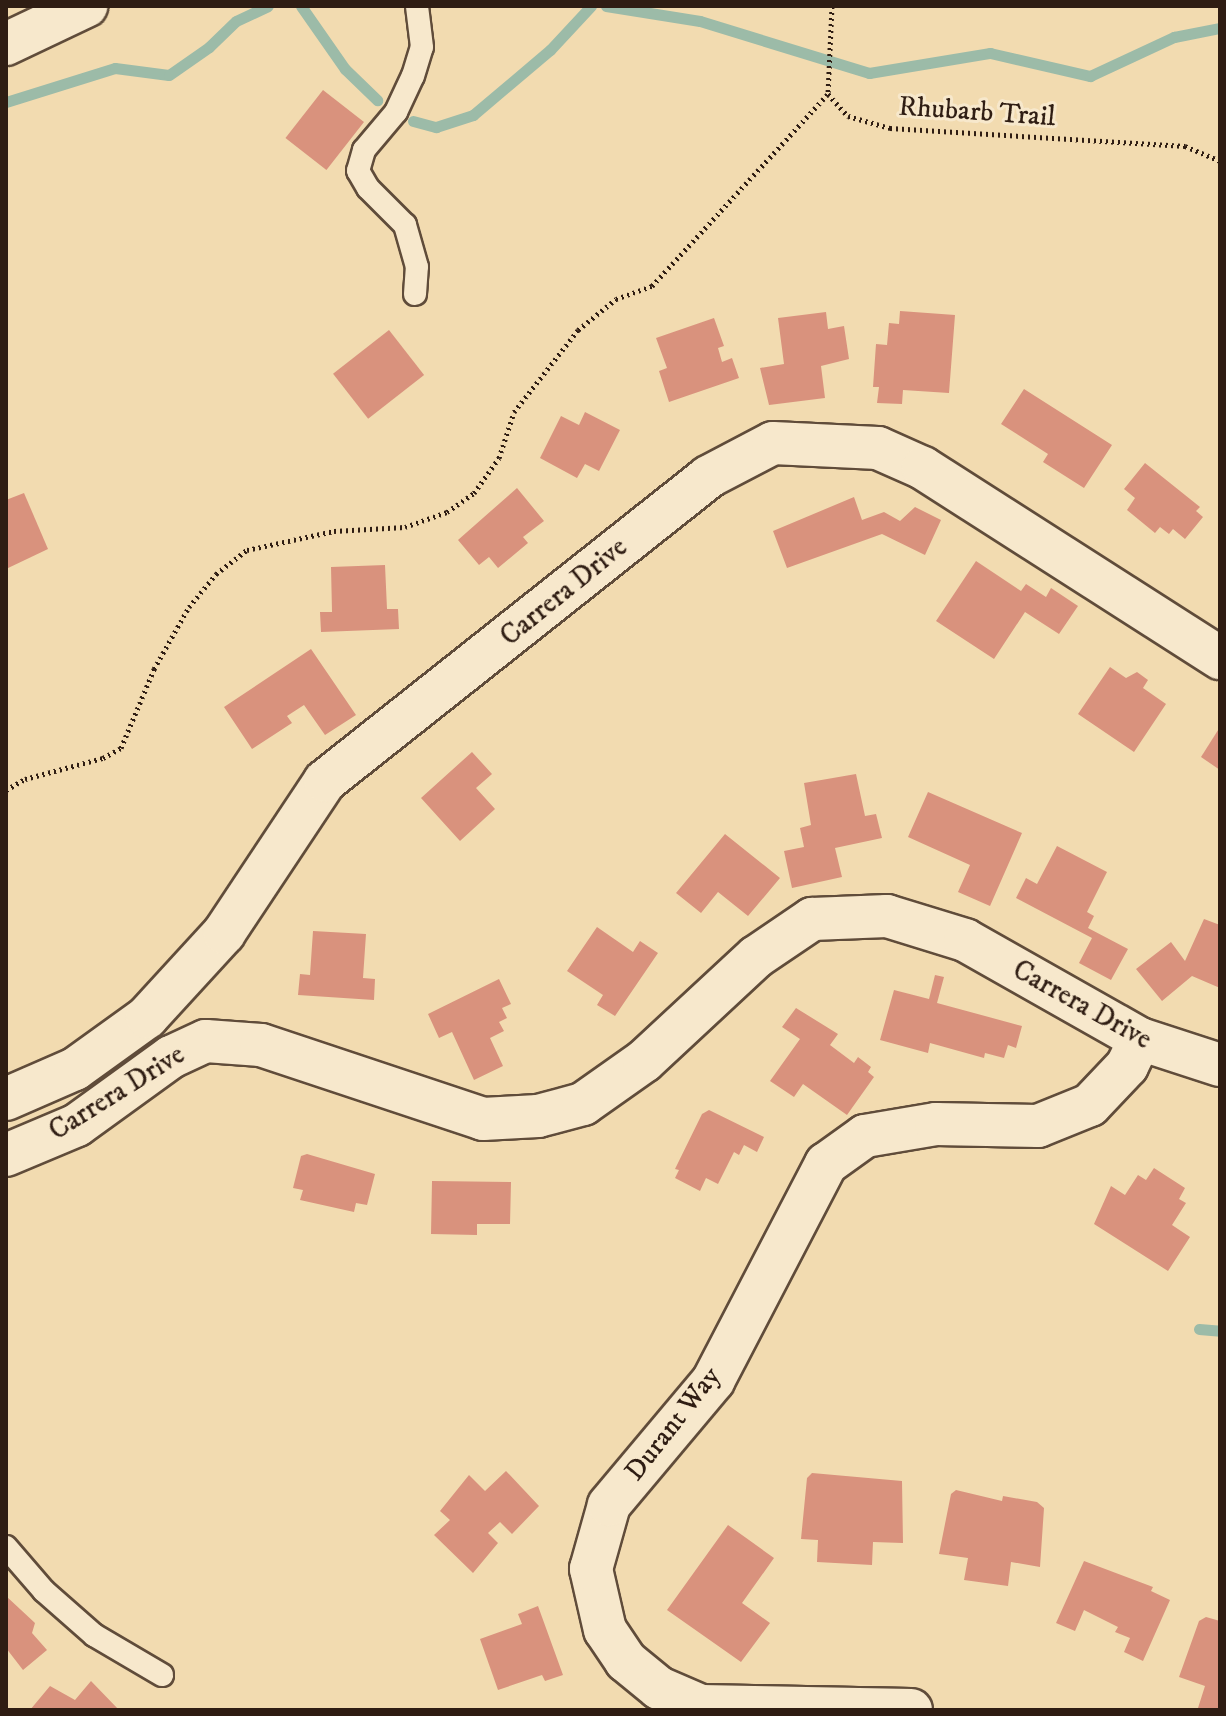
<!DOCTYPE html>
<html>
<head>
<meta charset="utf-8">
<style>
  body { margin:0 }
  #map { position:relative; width:1226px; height:1716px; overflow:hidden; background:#f2dbb0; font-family:"IM FELL DW Pica",serif }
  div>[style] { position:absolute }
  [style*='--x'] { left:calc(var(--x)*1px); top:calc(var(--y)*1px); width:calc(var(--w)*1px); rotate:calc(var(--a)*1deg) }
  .stream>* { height:11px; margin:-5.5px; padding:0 5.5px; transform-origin:5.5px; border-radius:5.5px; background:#9cbba8 }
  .building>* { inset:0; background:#d9927d; transform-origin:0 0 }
  .path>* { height:5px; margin-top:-2.5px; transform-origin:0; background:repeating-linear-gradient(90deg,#2f1d13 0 2px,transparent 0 6px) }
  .roads { filter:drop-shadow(2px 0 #604c3a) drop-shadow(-2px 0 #604c3a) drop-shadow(0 2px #604c3a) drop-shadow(0 -2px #604c3a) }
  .service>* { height:22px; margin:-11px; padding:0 11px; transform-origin:11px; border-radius:11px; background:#f7e8cc }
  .minor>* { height:42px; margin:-21px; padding:0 21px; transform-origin:21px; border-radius:21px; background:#f7e8cc }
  span { translate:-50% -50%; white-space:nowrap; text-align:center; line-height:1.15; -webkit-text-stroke:6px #f7e8cc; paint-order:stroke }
  .street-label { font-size:28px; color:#2f1d13 }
  .frame { position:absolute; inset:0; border:8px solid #2f1d13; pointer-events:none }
</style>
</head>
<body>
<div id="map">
  <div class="stream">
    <div style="--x:301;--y:6;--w:77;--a:55.1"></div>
    <div style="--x:345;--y:69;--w:45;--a:44.1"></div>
    <div style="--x:606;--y:6;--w:95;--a:9.1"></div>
    <div style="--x:700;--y:21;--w:177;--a:17.1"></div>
    <div style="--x:869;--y:73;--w:123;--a:-9.4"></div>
    <div style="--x:990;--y:53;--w:103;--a:13"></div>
    <div style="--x:1090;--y:76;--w:93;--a:-24.9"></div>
    <div style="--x:1174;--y:37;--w:47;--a:-11.1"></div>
    <div style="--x:6;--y:102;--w:114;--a:-17.3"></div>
    <div style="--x:115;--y:68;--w:54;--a:7.4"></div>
    <div style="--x:169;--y:75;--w:49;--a:-35"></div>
    <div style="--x:209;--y:47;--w:37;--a:-44"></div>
    <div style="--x:236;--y:21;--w:35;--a:-25"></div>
    <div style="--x:413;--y:121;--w:24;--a:15"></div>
    <div style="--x:436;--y:127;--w:39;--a:-18"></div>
    <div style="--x:473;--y:115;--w:101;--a:-40.2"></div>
    <div style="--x:550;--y:50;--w:60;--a:-47"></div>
    <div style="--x:1199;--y:1329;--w:21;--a:5"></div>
  </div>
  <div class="building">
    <div style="left:323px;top:90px;width:52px;height:61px;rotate:38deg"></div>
    <div style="clip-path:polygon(900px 311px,955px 315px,949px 393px,903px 390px,902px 404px,877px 403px,879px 387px,873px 387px,876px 344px,887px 345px,889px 323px,899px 324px)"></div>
    <div style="clip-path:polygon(826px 312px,828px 329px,844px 326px,849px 359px,821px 366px,825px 398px,769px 405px,760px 368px,784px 364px,778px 318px)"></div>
    <div style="clip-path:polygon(714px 318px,724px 346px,718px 348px,722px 362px,732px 358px,739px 378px,669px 402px,659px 371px,667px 368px,656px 338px)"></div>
    <div style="left:389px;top:330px;width:57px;height:71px;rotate:52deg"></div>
    <div style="clip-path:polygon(1024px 389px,1112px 445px,1084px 488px,1043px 462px,1048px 454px,1001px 424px)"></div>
    <div style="clip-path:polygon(585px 412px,620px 430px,599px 471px,585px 464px,577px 478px,540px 458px,561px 416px,579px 425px)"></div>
    <div style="clip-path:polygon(1145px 463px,1200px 507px,1196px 511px,1203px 517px,1185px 539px,1173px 529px,1169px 534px,1160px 527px,1155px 533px,1127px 510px,1135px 498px,1124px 489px)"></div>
    <div style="clip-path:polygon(517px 488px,544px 521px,523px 537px,528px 543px,498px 568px,489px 557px,479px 565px,458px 540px)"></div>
    <div style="clip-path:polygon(24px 493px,48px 549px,6px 569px,6px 500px)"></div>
    <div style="clip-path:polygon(854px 497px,862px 520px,884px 512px,900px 521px,915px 507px,941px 520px,925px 555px,882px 534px,787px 568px,773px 531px)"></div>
    <div style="clip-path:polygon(976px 561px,1021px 591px,1026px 584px,1046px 597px,1051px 588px,1078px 606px,1059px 634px,1025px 612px,994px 659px,936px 621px)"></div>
    <div style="clip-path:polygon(385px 565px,387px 609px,398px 609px,399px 629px,321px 632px,320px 612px,332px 612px,331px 567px)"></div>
    <div style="clip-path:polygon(311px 649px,356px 715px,325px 735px,304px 705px,287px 716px,292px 723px,252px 749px,224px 707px)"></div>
    <div style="clip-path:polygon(1110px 667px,1126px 678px,1137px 672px,1148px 680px,1143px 688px,1166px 704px,1134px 752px,1078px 714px)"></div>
    <div style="clip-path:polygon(1220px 727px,1220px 770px,1201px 757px)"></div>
    <div style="clip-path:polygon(472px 752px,492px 774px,476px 788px,495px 809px,460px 841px,421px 798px)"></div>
    <div style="clip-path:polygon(856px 774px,865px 816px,876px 814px,882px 838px,835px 848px,842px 877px,792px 888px,784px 851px,804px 847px,800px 828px,811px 825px,804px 783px)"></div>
    <div style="clip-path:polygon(928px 792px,1022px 833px,990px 906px,958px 892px,970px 865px,908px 837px)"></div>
    <div style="clip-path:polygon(725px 834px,780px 878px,748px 916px,718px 892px,701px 913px,676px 893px)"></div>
    <div style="clip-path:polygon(1057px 846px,1107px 872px,1087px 912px,1094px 916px,1088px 928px,1128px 949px,1111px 980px,1079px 963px,1092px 938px,1016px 898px,1026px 878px,1037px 884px)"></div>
    <div style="clip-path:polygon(1204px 919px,1220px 925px,1220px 988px,1192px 976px,1162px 1001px,1136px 969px,1171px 942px,1185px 961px)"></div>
    <div style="clip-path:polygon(597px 927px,633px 952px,640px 941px,658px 953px,615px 1016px,597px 1005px,603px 995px,567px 971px)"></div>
    <div style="clip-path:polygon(313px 931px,366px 934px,363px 978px,375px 979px,374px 1000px,298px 995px,300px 974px,310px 975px)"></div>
    <div style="clip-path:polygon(935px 975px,944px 977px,937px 1003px,1022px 1026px,1016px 1048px,1008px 1045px,1004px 1058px,985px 1053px,984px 1058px,930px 1043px,928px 1053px,880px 1040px,894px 990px,929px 999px)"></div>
    <div style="clip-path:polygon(499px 979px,511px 1004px,502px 1008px,507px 1018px,499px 1022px,504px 1031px,490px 1038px,503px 1066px,474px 1080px,452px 1032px,439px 1038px,428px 1014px)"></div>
    <div style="clip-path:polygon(796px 1008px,838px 1034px,830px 1045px,854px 1063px,858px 1057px,871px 1067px,868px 1072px,874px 1077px,847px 1115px,803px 1084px,794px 1097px,770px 1081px,800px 1039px,782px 1027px)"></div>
    <div style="clip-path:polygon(709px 1110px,764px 1137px,757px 1152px,744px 1145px,739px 1155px,734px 1152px,718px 1184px,706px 1178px,700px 1191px,675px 1178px,679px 1170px,675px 1169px,702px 1114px)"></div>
    <div style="clip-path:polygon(307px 1154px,375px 1174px,367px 1205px,356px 1203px,354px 1212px,300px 1200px,303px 1190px,293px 1188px,301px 1156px)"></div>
    <div style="clip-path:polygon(1154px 1168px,1185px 1188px,1179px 1199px,1186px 1203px,1172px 1225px,1190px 1237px,1168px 1271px,1094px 1224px,1111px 1186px,1125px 1195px,1138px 1175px,1146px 1180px)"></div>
    <div style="clip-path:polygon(432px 1181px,511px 1182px,510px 1224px,477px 1224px,477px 1235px,431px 1234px)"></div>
    <div style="clip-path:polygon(506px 1471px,539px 1506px,512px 1534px,500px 1522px,488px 1533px,498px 1543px,473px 1573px,434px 1535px,450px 1520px,440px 1511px,469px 1475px,485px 1491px)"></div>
    <div style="clip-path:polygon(812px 1473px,902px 1481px,903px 1543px,873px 1542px,872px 1565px,817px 1562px,818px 1540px,801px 1539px,807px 1478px)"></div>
    <div style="clip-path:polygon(956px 1490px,1002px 1501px,1003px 1496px,1037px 1502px,1044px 1508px,1040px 1567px,1011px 1562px,1008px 1586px,964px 1580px,968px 1558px,939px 1554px,951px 1494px)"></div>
    <div style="clip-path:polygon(728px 1525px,774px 1558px,742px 1603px,770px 1623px,741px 1662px,667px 1610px)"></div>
    <div style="clip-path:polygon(1084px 1561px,1153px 1587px,1151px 1591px,1170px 1600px,1143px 1661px,1124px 1652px,1130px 1638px,1115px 1632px,1118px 1627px,1084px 1610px,1075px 1631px,1056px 1623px)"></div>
    <div style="clip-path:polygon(6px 1596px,35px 1623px,32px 1633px,47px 1650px,23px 1670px,6px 1648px)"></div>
    <div style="clip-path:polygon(538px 1606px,563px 1675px,545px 1681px,542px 1675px,498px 1690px,480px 1639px,522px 1624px,518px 1614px)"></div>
    <div style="clip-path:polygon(1206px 1617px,1220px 1621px,1220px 1710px,1198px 1708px,1205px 1686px,1179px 1677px,1199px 1621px)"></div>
    <div style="clip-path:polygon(91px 1681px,119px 1710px,30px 1710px,50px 1686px,75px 1700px)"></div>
  </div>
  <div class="path">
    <div style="--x:832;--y:6;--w:88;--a:92.6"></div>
    <div style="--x:828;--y:94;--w:30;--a:48"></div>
    <div style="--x:848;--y:116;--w:44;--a:15.9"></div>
    <div style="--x:890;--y:128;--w:296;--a:3.5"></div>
    <div style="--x:1185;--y:146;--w:38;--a:23"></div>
    <div style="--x:6;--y:790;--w:22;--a:-30"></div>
    <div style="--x:25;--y:779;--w:81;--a:-15.1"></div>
    <div style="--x:103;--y:758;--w:21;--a:-29"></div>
    <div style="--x:121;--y:748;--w:86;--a:-67.3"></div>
    <div style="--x:154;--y:669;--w:71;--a:-60.6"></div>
    <div style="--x:189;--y:607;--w:43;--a:-50.7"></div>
    <div style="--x:216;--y:574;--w:39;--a:-38"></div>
    <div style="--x:247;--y:550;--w:89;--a:-12.3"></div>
    <div style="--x:334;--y:531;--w:71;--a:-3.2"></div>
    <div style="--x:405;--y:527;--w:45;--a:-19.7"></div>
    <div style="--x:447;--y:512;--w:33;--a:-35"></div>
    <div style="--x:474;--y:493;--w:43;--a:-54.5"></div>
    <div style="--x:499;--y:458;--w:48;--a:-71.9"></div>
    <div style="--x:514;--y:412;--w:104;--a:-52"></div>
    <div style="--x:578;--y:330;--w:49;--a:-39.2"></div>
    <div style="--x:616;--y:299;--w:38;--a:-20"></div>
    <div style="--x:652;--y:286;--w:260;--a:-47.5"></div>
  </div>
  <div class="roads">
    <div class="service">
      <div style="--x:415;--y:294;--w:27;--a:-86"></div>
      <div style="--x:417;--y:267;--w:44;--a:-105.9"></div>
      <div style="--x:405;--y:225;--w:52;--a:-135"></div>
      <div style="--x:368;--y:188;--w:20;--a:-120"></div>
      <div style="--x:358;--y:171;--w:22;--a:-74"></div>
      <div style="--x:364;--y:150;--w:50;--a:-49.9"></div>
      <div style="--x:396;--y:112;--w:40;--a:-65"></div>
      <div style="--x:413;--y:76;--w:30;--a:-73"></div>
      <div style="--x:422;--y:47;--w:41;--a:-97"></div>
      <div style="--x:6;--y:1547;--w:58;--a:49.2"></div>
      <div style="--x:44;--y:1591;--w:67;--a:41.3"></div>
      <div style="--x:94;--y:1635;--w:79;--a:30.5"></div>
    </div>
    <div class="minor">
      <div style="--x:6;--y:44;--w:89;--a:-25.4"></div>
      <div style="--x:6;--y:1099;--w:75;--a:-23.5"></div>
      <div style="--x:75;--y:1069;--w:89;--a:-35.8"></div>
      <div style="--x:147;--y:1017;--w:114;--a:-47.5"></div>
      <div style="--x:224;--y:933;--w:182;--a:-56.4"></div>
      <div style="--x:325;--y:781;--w:489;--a:-38.4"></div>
      <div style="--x:708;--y:477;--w:73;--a:-27.6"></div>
      <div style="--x:773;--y:443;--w:105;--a:2.7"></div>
      <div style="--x:878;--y:448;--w:49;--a:24"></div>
      <div style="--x:923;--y:468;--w:353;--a:32.6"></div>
      <div style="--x:6;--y:1155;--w:77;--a:-22.9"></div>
      <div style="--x:77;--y:1125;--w:116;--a:-35.9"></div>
      <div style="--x:171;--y:1057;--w:38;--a:-25"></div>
      <div style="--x:206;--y:1041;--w:55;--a:4.2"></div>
      <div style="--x:261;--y:1045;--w:234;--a:18.4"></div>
      <div style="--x:483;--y:1119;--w:55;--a:-3.1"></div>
      <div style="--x:538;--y:1116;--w:47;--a:-14.9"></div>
      <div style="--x:583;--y:1104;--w:75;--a:-35.2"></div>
      <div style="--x:644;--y:1061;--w:153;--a:-42.9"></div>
      <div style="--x:756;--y:957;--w:68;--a:-34.2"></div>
      <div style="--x:812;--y:919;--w:75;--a:-2.3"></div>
      <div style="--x:887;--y:916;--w:82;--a:17.1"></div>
      <div style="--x:965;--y:940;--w:201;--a:29.5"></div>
      <div style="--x:1140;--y:1039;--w:84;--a:18"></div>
      <div style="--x:911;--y:1710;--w:210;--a:-178.9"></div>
      <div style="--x:701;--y:1706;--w:46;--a:-156.8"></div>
      <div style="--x:659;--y:1688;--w:43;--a:-140.7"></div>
      <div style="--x:626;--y:1661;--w:37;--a:-124"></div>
      <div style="--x:605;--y:1630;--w:63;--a:-102.9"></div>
      <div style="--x:591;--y:1569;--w:66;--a:-74.3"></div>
      <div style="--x:609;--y:1505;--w:162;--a:-50"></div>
      <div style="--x:713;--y:1381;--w:245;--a:-62.5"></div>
      <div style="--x:826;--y:1164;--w:48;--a:-35.7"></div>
      <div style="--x:865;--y:1136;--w:72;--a:-9.6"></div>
      <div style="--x:936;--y:1124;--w:102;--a:1.1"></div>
      <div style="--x:1038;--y:1126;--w:56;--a:-22"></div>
      <div style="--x:1090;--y:1105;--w:54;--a:-46.5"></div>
      <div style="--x:1127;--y:1066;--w:30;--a:-64"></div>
    </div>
  </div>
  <div class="street-label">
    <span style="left:977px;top:112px;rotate:4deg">Rhubarb Trail</span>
    <span style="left:564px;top:592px;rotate:-39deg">Carrera Drive</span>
    <span style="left:1082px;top:1005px;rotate:29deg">Carrera Drive</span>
    <span style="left:117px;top:1093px;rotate:-32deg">Carrera Drive</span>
    <span style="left:673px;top:1424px;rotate:-52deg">Durant Way</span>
  </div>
  <div class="frame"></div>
</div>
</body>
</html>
